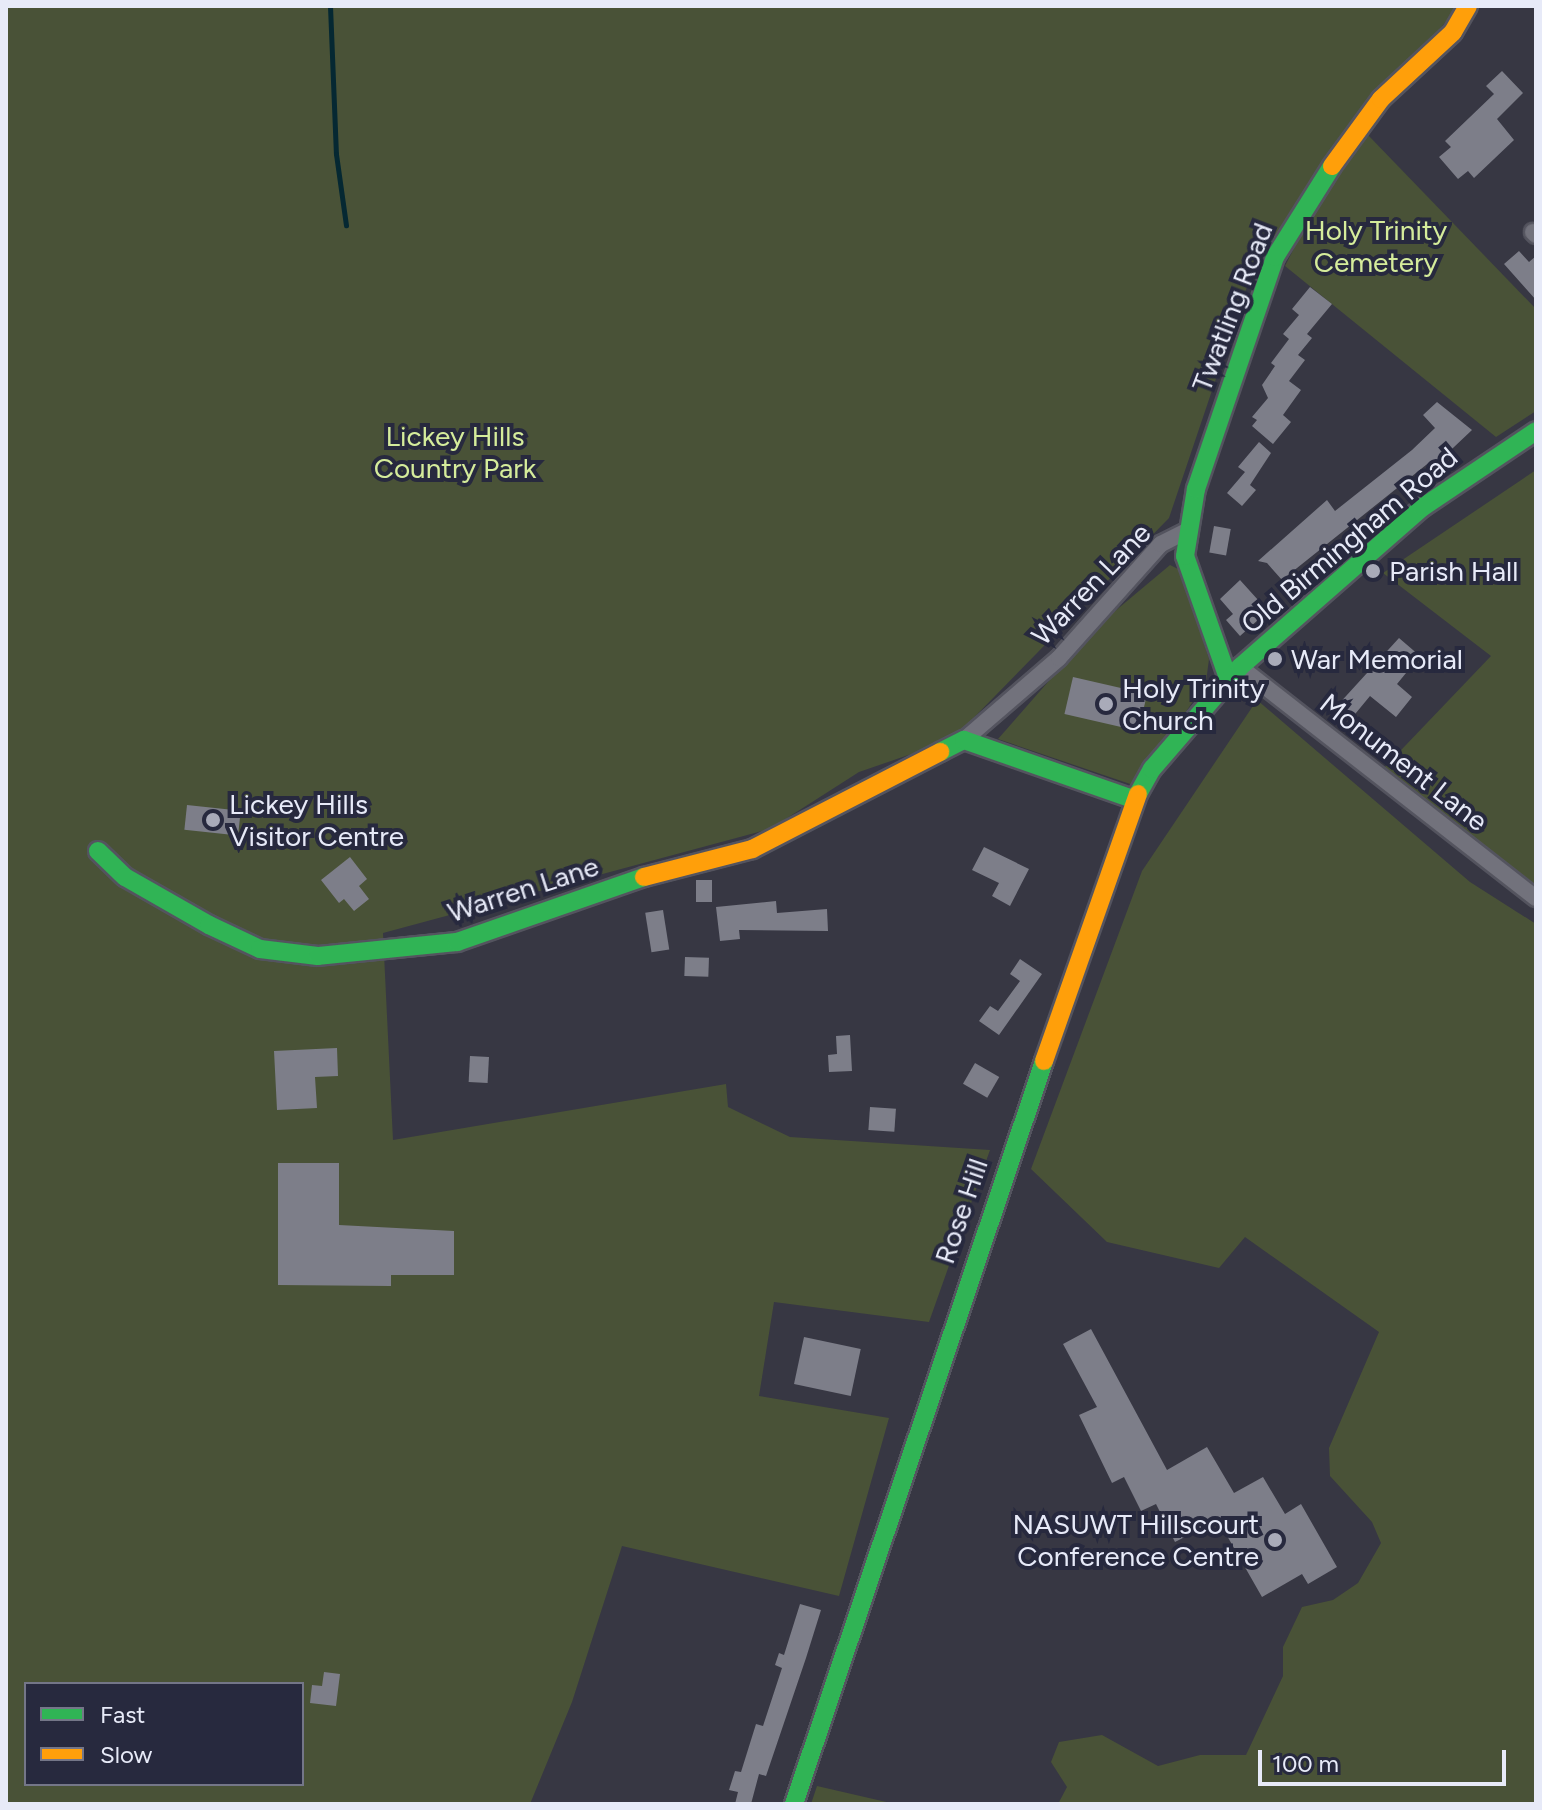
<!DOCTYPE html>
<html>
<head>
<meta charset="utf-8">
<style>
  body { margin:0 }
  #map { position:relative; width:1542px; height:1810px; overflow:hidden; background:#373743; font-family:Figtree,sans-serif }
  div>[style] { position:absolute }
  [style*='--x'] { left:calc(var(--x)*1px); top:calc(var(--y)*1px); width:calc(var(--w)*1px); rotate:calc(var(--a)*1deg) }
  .green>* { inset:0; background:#495237 }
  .stream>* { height:5px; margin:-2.5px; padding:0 2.5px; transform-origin:2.5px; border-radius:2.5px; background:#052832 }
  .building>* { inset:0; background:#7d7e89; transform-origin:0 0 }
  .roads { filter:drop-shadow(2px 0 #54545f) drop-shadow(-2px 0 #54545f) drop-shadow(0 2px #54545f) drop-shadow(0 -2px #54545f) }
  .street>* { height:16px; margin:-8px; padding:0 8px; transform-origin:8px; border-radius:8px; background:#72727c }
  .fast>* { height:18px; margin:-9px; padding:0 9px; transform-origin:9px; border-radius:9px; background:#30b455 }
  .slow>* { height:18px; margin:-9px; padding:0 9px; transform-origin:9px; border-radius:9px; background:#ff9f0a }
  .dots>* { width:22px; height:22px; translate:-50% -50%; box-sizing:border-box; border:4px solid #27293e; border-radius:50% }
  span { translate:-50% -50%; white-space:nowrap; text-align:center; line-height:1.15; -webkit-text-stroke:8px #27293e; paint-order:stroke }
  .park-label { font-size:28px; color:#d5ec9b }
  .street-label { font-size:28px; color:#e7eaf8 }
  .poi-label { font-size:28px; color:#e7eaf8 }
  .left { translate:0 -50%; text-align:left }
  .right { translate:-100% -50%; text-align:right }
  .frame { position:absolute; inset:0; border:8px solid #e7eaf8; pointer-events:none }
  .legend { position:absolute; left:24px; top:1682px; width:280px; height:104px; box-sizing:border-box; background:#27293e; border:2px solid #747688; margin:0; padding:10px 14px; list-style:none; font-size:24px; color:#e7eaf8 }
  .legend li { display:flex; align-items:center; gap:16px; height:40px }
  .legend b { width:40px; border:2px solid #747688 }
  .scale { position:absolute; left:1258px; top:1750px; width:248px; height:36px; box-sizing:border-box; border:4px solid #e7eaf8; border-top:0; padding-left:10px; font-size:24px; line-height:28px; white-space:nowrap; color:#e7eaf8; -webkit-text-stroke:6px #27293e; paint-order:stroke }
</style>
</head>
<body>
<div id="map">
  <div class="green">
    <div style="clip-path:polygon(evenodd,6px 6px,1459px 6px,1305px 189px,1251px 275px,1169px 518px,952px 740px,859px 772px,770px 829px,383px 933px,393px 1140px,726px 1084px,728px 1107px,790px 1137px,990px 1150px,929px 1322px,774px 1302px,759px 1396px,889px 1418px,839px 1596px,622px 1546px,572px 1702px,530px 1804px,6px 1804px,6px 6px,26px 1684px,302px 1684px,302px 1784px,26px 1784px,26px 1684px)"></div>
    <div style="clip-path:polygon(1367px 134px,1536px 309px,1536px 411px,1496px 437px,1285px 266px,1316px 205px)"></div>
    <div style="clip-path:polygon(1536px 470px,1536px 885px,1383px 769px,1491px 656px,1383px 573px)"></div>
    <div style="clip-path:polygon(1170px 565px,1180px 570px,1209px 659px,1206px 682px,1136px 786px,998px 739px,1096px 627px)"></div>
    <div style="clip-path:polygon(1257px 700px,1470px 882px,1536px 924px,1536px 1804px,1058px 1804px,1067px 1787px,1051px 1762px,1059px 1742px,1102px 1735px,1158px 1766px,1200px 1755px,1246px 1755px,1283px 1676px,1283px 1647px,1302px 1607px,1333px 1600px,1358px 1583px,1381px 1543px,1372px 1522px,1330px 1476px,1329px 1448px,1379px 1332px,1245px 1237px,1219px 1268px,1107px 1242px,1031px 1169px,1142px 871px)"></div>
    <div style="clip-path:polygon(817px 1786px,895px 1804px,811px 1804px)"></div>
  </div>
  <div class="stream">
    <div style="--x:330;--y:6;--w:148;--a:87.7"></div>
    <div style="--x:336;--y:154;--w:72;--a:82"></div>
  </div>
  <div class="building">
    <div style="clip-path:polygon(1502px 71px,1523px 93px,1497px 119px,1514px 140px,1474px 178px,1468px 171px,1458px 179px,1439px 157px,1451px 147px,1445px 141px,1494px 94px,1486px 86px)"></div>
    <div style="clip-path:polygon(1519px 251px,1529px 262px,1536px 256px,1536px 300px,1504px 264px)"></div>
    <div style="clip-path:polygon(1310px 287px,1332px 304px,1307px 334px,1312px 338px,1298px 355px,1305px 360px,1289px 381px,1301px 390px,1283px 415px,1291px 422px,1273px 444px,1252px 426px,1257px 420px,1252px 417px,1268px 398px,1262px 385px,1275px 366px,1271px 363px,1289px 339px,1283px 334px,1299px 315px,1292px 309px)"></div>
    <div style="clip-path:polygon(1437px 402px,1472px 430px,1435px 465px,1431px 461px,1282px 580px,1267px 563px,1258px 561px,1327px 500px,1335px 511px,1412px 450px,1435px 428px,1423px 415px)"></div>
    <div style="clip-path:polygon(1259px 442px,1271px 453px,1250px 485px,1256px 490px,1242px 506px,1227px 493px,1245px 472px,1238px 467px)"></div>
    <div style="left:1214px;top:526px;width:17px;height:27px;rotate:10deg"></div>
    <div style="clip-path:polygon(1240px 580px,1268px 611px,1240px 636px,1226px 620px,1233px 614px,1220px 599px)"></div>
    <div style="clip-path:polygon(1399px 638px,1420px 656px,1397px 684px,1412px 697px,1396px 717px,1370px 696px,1351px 719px,1336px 707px)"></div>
    <div style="left:1073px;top:677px;width:76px;height:38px;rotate:13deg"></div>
    <div style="left:187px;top:805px;width:54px;height:25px;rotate:6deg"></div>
    <div style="clip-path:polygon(984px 847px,1029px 869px,1010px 906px,992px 896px,999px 883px,972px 870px)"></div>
    <div style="clip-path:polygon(350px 857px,367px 879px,359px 886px,369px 899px,354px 911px,344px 899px,339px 903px,321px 880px)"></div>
    <div style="left:696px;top:880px;width:16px;height:22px"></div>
    <div style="clip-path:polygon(776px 901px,777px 913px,827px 909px,828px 931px,739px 930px,740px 939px,720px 941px,716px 907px)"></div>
    <div style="left:663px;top:910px;width:40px;height:18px;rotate:81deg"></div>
    <div style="left:685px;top:957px;width:24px;height:19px;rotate:2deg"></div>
    <div style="clip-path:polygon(1020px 959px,1042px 974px,999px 1035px,979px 1021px,990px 1006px,998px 1011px,1020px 981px,1010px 974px)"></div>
    <div style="clip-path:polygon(850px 1035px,852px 1071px,829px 1072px,828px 1055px,837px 1054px,836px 1036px)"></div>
    <div style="clip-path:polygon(337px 1048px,338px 1076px,315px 1077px,317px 1108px,277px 1110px,274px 1051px)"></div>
    <div style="left:470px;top:1056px;width:19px;height:26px;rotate:3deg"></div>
    <div style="left:975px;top:1063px;width:28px;height:24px;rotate:30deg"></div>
    <div style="left:870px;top:1107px;width:26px;height:23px;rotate:4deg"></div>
    <div style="clip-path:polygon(278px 1163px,339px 1163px,339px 1225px,454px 1231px,454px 1275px,391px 1275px,391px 1286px,278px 1285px)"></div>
    <div style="clip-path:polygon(1091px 1329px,1167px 1470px,1207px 1447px,1234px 1493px,1263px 1477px,1285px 1514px,1301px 1504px,1337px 1567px,1308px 1584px,1302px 1574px,1262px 1597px,1218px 1520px,1175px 1542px,1156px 1504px,1141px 1511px,1124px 1477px,1112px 1483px,1079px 1415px,1097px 1407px,1063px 1344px)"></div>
    <div style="left:804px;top:1337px;width:58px;height:48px;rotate:12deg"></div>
    <div style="clip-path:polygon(800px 1604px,821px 1610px,806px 1658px,766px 1776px,759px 1774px,751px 1804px,735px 1804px,738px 1792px,729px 1790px,735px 1771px,741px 1772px,756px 1724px,763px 1726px,782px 1668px,775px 1665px,779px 1653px,784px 1655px)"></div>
    <div style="clip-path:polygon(324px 1672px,340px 1674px,336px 1706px,310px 1703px,312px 1685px,322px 1686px)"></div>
  </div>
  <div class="roads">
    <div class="street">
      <div style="--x:1533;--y:232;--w:4;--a:45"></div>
      <div style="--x:1240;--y:667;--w:375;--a:38"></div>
      <div style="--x:964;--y:740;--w:125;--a:-40.8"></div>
      <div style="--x:1059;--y:658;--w:153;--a:-48.2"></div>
      <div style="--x:1161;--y:544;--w:28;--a:-27"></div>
    </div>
    <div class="fast">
      <div style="--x:1228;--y:678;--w:129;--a:-109.4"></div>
      <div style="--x:1185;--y:556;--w:68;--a:-80.7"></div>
      <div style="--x:1196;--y:489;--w:245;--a:-71.2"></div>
      <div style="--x:1275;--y:257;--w:107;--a:-57.9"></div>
      <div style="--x:940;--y:752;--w:27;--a:-27"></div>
      <div style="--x:964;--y:740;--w:181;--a:19.3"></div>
      <div style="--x:1138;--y:794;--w:29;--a:-61"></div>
      <div style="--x:1152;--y:769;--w:135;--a:-49.2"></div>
      <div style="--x:1240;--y:667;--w:243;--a:-41.2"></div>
      <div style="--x:1423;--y:507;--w:136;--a:-33.9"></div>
      <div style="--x:98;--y:851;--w:37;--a:44"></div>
      <div style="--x:125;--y:877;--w:97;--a:29.7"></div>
      <div style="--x:209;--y:925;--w:56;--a:25.2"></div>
      <div style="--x:260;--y:949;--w:58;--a:6.9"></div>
      <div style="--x:318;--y:956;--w:140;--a:-5.8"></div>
      <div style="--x:457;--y:942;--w:198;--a:-19.2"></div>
      <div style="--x:794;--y:1804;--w:784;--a:-71.4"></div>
    </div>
    <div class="slow">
      <div style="--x:1332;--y:166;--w:83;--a:-53.8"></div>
      <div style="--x:1381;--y:99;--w:98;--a:-42.9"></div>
      <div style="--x:1453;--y:32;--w:30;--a:-60"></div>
      <div style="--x:644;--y:877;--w:112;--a:-14.5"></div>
      <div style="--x:752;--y:849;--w:212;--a:-27.3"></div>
      <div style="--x:1044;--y:1061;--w:283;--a:-70.6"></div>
    </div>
  </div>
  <div class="dots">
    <div style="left:1373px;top:571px;background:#a9abb9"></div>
    <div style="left:1275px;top:659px;background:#a9abb9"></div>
    <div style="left:1106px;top:704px;background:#a9abb9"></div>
    <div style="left:213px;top:820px;background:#a9abb9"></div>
    <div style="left:1275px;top:1540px;background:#a9abb9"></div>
  </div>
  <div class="park-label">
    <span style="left:1376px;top:246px">Holy Trinity<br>Cemetery</span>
    <span style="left:455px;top:452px">Lickey Hills<br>Country Park</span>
  </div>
  <div class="street-label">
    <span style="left:1232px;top:307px;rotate:-69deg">Twatling Road</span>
    <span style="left:1349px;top:540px;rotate:-40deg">Old Birmingham Road</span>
    <span style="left:1091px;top:584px;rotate:-46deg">Warren Lane</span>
    <span style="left:1404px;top:762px;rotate:38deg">Monument Lane</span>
    <span style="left:523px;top:889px;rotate:-18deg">Warren Lane</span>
    <span style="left:961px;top:1211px;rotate:-71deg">Rose Hill</span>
  </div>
  <div class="poi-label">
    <span class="left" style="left:1389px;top:571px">Parish Hall</span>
    <span class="left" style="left:1291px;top:659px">War Memorial</span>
    <span class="left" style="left:1122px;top:704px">Holy Trinity<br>Church</span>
    <span class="left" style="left:229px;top:820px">Lickey Hills<br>Visitor Centre</span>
    <span class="right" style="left:1259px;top:1540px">NASUWT Hillscourt<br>Conference Centre</span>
  </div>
  <div class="frame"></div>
  <ul class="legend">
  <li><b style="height:10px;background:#30b455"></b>Fast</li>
  <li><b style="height:10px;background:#ff9f0a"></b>Slow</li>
  </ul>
  <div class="scale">100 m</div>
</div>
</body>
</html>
